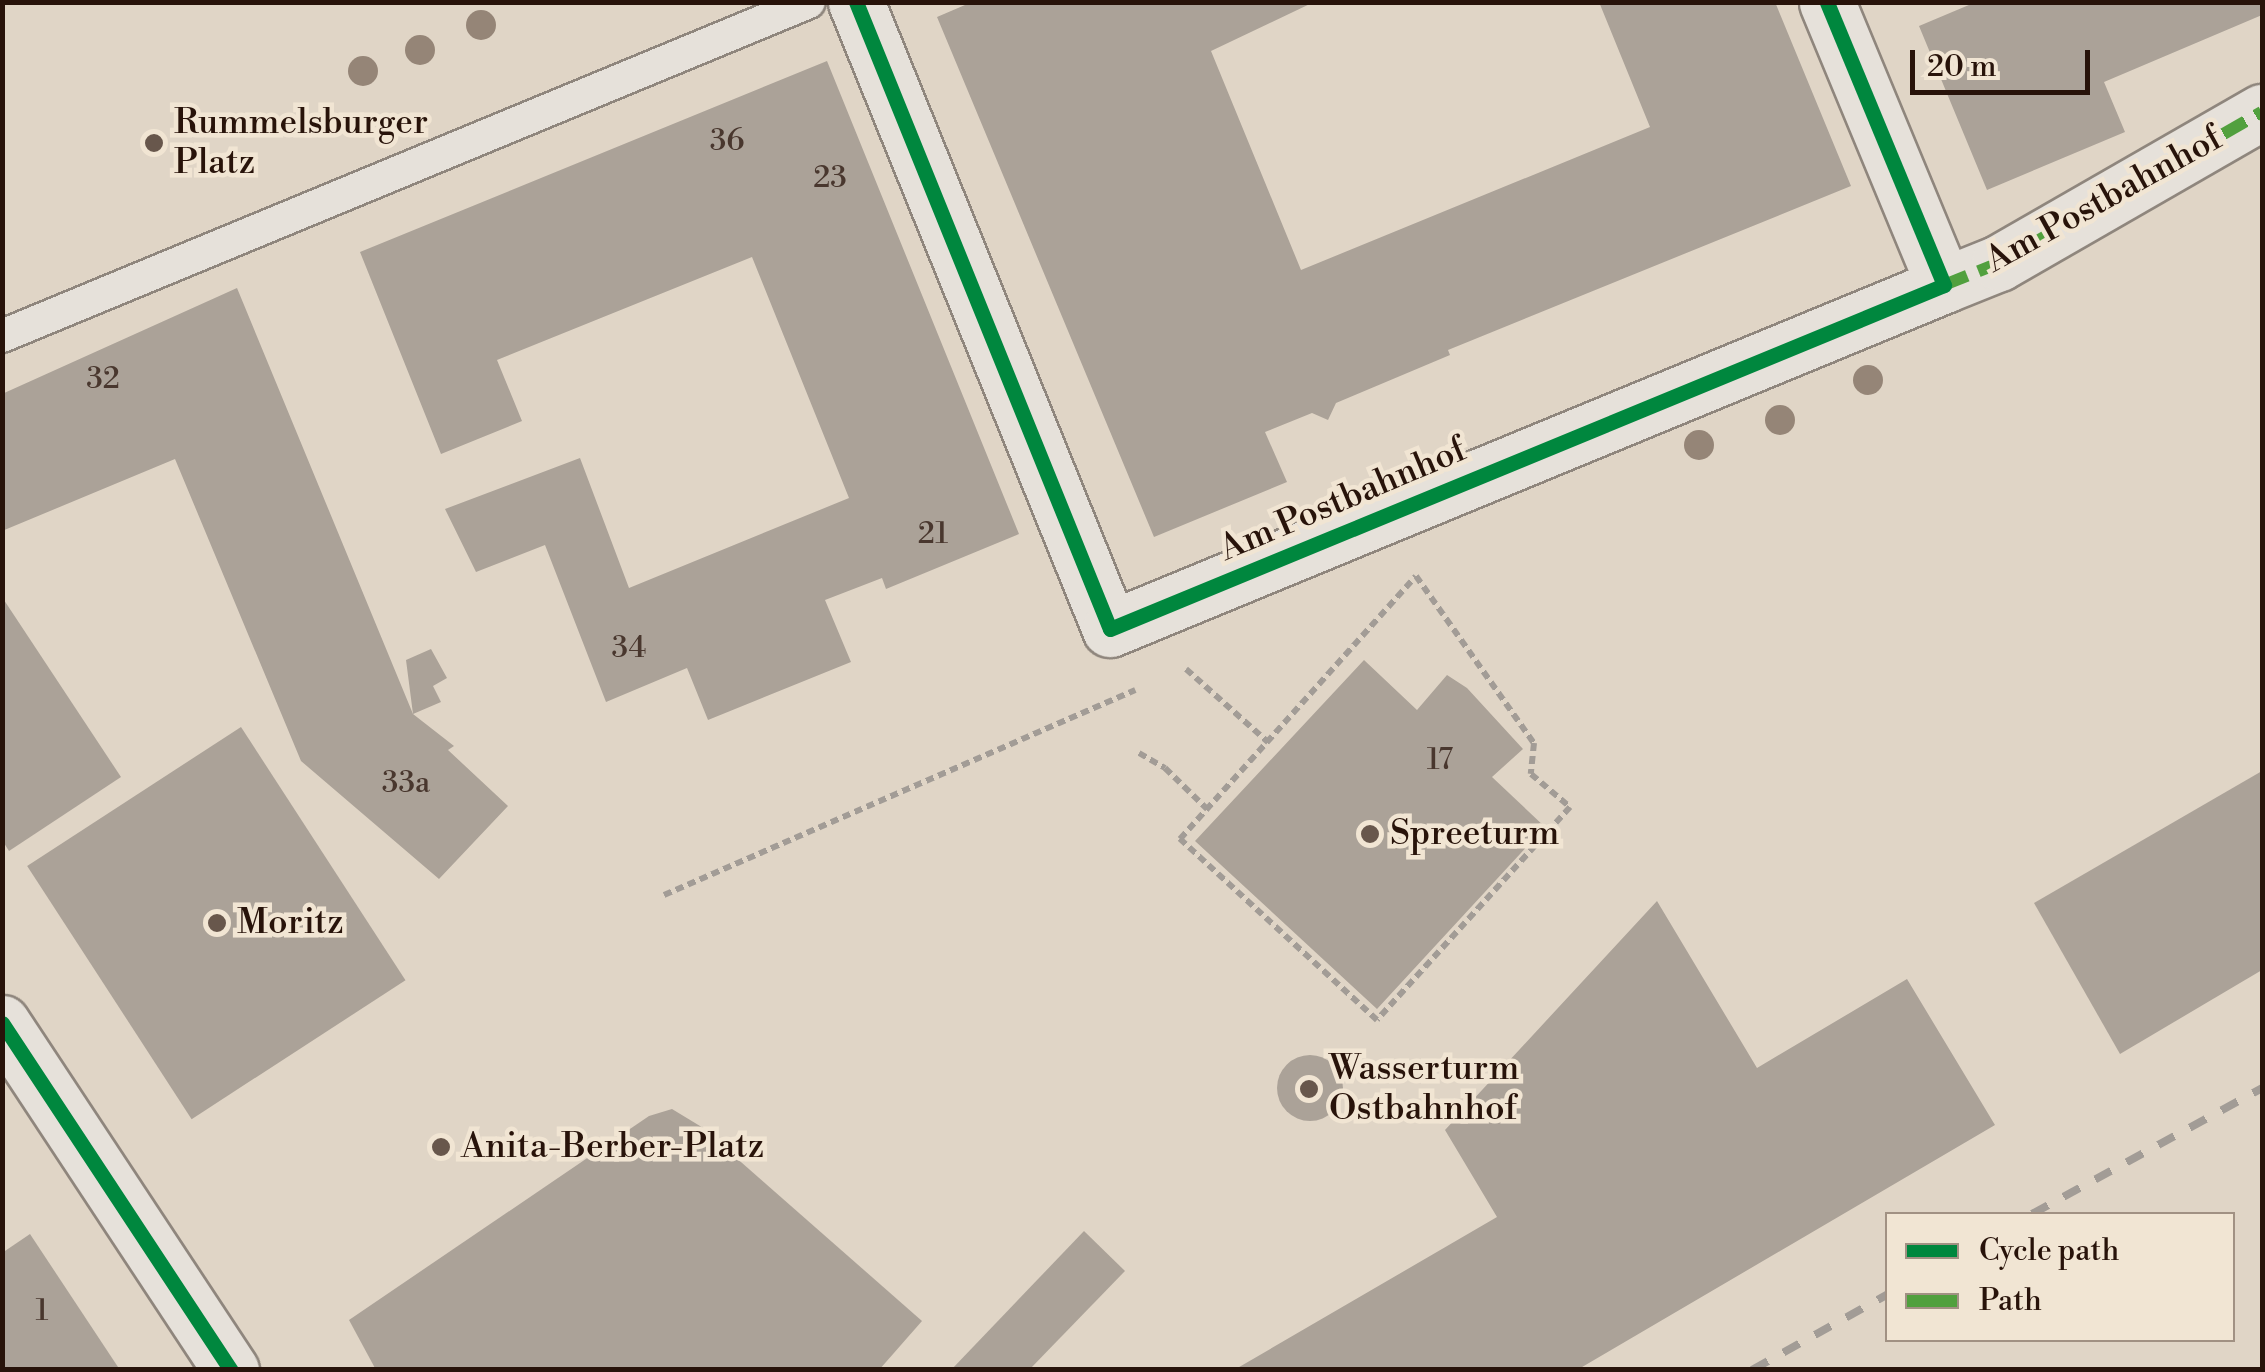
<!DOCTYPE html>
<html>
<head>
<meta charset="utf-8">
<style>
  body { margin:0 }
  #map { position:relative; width:2265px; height:1372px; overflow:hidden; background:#e0d5c6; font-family:"Libre Bodoni",serif }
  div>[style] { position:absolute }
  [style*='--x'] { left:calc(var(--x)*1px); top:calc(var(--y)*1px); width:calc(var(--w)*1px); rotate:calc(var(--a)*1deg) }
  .building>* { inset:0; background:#aba298; transform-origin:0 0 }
  .round { border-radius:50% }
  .path>* { height:6px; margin-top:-3px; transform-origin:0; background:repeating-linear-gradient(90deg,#a29c96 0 8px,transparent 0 13px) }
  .roads { filter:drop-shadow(2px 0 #8f867d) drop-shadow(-2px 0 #8f867d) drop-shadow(0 2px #8f867d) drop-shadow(0 -2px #8f867d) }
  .lane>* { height:32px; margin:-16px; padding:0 16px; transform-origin:16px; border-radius:16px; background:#e6e1da }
  .street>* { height:55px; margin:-27.5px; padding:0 27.5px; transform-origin:27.5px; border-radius:27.5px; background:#e6e1da }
  .rail>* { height:8px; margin-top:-4px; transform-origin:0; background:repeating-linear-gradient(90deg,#a29c96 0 18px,transparent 0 36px) }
  .quiet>* { height:12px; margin-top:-6px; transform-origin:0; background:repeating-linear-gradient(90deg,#51a03e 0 25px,transparent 0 37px) }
  .cycleway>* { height:15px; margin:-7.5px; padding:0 7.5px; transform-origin:7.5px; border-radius:7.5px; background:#00873e }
  .trees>* { width:30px; height:30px; margin:-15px; border-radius:50%; background:#958577 }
  .dots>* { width:28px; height:28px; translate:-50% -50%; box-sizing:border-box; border:5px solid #f1e5d3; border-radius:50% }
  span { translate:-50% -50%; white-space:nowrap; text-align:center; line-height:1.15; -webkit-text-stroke:9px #f1e5d3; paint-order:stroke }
  .number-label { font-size:30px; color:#49372e }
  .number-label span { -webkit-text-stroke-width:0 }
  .poi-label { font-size:35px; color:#28130a }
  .left { translate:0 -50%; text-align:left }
  .street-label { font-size:35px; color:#28130a }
  .frame { position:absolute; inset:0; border:5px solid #28130a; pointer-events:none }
  .legend { position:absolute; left:1885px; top:1212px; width:350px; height:130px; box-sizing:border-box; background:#f1e5d3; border:2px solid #a19183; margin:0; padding:12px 18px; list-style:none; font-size:30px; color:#28130a }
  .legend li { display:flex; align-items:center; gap:20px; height:50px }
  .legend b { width:50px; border:2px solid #a19183 }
  .scale { position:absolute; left:1910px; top:50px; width:180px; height:45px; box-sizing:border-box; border:5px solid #28130a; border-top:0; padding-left:12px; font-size:30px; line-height:35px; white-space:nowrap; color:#28130a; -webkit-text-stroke:8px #f1e5d3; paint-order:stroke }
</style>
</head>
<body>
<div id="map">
  <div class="building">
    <div style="clip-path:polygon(972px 2px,1314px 2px,1211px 51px,1301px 270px,1650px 127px,1599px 2px,1775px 2px,1851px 186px,1448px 350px,1450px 355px,1336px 403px,1328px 420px,1312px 413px,1265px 432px,1287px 482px,1154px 537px,937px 17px)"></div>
    <div style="clip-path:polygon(1976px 2px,2262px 2px,2262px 15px,2104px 82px,2125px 132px,1987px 190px,1919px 26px)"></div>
    <div style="clip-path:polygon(827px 61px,1019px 534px,886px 589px,882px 578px,825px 600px,851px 662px,708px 720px,687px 668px,606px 702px,545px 545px,476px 572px,445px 509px,580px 458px,629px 588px,849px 498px,752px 257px,497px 360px,522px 421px,441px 454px,360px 252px)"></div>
    <div style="clip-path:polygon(237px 288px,413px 714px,454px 746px,448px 750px,508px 806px,439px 879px,301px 761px,175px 459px,2px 531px,2px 394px)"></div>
    <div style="clip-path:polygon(2px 597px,121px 777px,9px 851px,2px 840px)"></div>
    <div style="clip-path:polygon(431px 649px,447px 678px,433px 686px,441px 702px,413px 714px,406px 660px)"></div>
    <div style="clip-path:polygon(1364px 660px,1417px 710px,1447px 675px,1467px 688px,1523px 749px,1492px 777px,1545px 827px,1377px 1009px,1195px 841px)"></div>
    <div style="left:241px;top:727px;width:302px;height:255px;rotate:57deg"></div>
    <div style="clip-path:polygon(2262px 771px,2262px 970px,2120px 1054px,2034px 903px)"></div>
    <div style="clip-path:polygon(1657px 901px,1757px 1068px,1907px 979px,1995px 1125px,1577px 1370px,1234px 1370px,1497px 1217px,1445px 1130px)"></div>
    <div class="round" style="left:1277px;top:1055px;width:66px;height:66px"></div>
    <div style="clip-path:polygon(672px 1109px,700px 1126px,922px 1321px,879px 1370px,376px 1370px,349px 1320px,649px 1116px)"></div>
    <div style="clip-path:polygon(1084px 1231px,1125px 1271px,1029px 1370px,951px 1370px)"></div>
    <div style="clip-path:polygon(30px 1234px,120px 1370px,2px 1370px,2px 1253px)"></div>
  </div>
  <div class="path">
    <div style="--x:1416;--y:576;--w:204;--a:54.8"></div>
    <div style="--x:1534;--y:743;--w:31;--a:96"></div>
    <div style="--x:1531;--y:774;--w:51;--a:40.2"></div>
    <div style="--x:1570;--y:807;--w:287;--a:132.2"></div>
    <div style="--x:1377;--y:1020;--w:268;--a:-137.4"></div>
    <div style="--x:1180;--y:839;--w:353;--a:-48.1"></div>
    <div style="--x:1186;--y:669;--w:110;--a:41.7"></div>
    <div style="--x:1139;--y:753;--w:30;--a:30"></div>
    <div style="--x:1165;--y:768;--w:59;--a:44.3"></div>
    <div style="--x:664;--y:895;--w:514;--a:-23.52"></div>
  </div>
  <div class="roads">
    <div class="lane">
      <div style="--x:2;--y:336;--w:873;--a:-22.48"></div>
    </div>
    <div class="street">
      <div style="--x:856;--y:2;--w:676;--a:67.95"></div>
      <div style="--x:1110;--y:629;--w:902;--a:-22.41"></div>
      <div style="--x:1944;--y:285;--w:306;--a:-112.5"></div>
      <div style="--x:1944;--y:285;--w:59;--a:-21.8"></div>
      <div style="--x:1999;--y:263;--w:303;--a:-29.9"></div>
      <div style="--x:2;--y:1023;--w:416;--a:56.6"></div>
    </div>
  </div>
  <div class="rail">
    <div style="--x:2032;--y:1214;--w:262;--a:-28.7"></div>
    <div style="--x:1752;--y:1370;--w:156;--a:-29.2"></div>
  </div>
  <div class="quiet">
    <div style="--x:1944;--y:285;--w:59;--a:-21.8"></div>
    <div style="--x:1999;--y:263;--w:303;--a:-29.9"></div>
  </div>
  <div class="cycleway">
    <div style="--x:856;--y:2;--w:676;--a:67.95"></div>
    <div style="--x:1110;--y:629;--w:902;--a:-22.41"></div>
    <div style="--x:1944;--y:285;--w:306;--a:-112.5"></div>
    <div style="--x:2;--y:1023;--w:416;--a:56.6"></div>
  </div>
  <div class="trees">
    <div style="left:481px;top:25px"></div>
    <div style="left:420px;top:50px"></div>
    <div style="left:363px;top:71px"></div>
    <div style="left:1868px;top:380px"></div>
    <div style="left:1780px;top:420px"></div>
    <div style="left:1699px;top:445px"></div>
  </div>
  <div class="dots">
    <div style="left:154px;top:143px;background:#68574c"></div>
    <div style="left:1370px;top:834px;background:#68574c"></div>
    <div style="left:217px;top:923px;background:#68574c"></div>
    <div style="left:1309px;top:1089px;background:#68574c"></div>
    <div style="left:441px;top:1147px;background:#68574c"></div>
  </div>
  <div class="number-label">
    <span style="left:727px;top:141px">36</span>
    <span style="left:830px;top:178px">23</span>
    <span style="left:103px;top:379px">32</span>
    <span style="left:933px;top:534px">21</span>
    <span style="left:629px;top:648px">34</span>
    <span style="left:1440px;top:760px">17</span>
    <span style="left:406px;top:783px">33a</span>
    <span style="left:42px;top:1311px">1</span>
  </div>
  <div class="poi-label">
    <span class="left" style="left:174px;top:143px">Rummelsburger<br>Platz</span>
    <span class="left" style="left:1390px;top:834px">Spreeturm</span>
    <span class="left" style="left:237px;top:923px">Moritz</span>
    <span class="left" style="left:1329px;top:1089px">Wasserturm<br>Ostbahnhof</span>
    <span class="left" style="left:461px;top:1147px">Anita-Berber-Platz</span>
  </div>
  <div class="street-label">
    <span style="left:2104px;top:200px;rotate:-29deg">Am Postbahnhof</span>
    <span style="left:1343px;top:500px;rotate:-23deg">Am Postbahnhof</span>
  </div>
  <div class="frame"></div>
  <ul class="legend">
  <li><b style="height:12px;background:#00873e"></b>Cycle path</li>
  <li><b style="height:12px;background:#51a03e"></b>Path</li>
  </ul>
  <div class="scale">20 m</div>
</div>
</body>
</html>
